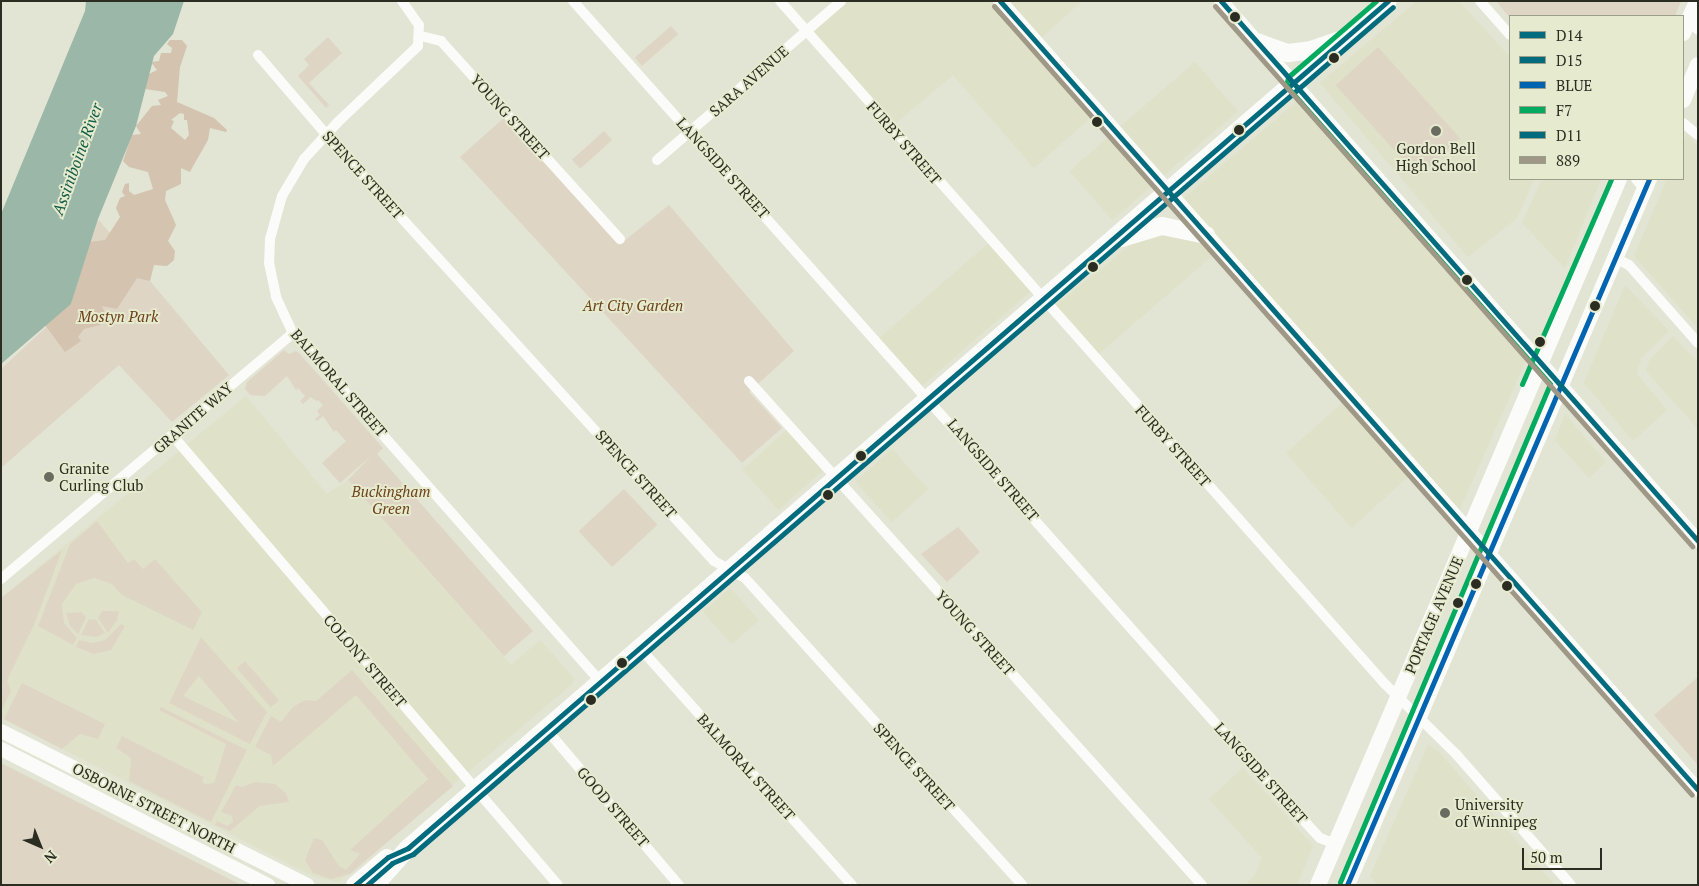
<!DOCTYPE html>
<html>
<head>
<meta charset="utf-8">
<style>
  body { margin:0 }
  #map { position:relative; width:1699px; height:886px; overflow:hidden; background:#e2e4d4; font-family:"PT Serif",serif }
  div>[style] { position:absolute }
  [style*='--x'] { left:calc(var(--x)*1px); top:calc(var(--y)*1px); width:calc(var(--w)*1px); rotate:calc(var(--a)*1deg) }
  .built>* { inset:0; background:#dfe2c8; transform-origin:0 0 }
  .green>* { inset:0; background:#dfd5c5; transform-origin:0 0 }
  .forest>* { inset:0; background:#d3c3af }
  .water>* { inset:0; background:#9bb7a7 }
  .street>* { height:10px; margin:-5px; padding:0 5px; transform-origin:5px; border-radius:5px; background:#fbfbf9 }
  .secondary>* { height:14px; margin:-7px; padding:0 7px; transform-origin:7px; border-radius:7px; background:#fbfbf9 }
  .primary>* { height:16px; margin:-8px; padding:0 8px; transform-origin:8px; border-radius:8px; background:#fbfbf9 }
  .highway>* { height:18px; margin:-9px; padding:0 9px; transform-origin:9px; border-radius:9px; background:#fbfbf9 }
  .bus-1>* { height:5px; margin:-2.5px; padding:0 2.5px; transform-origin:2.5px; border-radius:2.5px; background:#026c7e }
  .bus-2>* { height:5px; margin:-2.5px; padding:0 2.5px; transform-origin:2.5px; border-radius:2.5px; background:#026c7e }
  .bus-3>* { height:5px; margin:-2.5px; padding:0 2.5px; transform-origin:2.5px; border-radius:2.5px; background:#0064b1 }
  .bus-4>* { height:5px; margin:-2.5px; padding:0 2.5px; transform-origin:2.5px; border-radius:2.5px; background:#02ab5f }
  .bus-5>* { height:5px; margin:-2.5px; padding:0 2.5px; transform-origin:2.5px; border-radius:2.5px; background:#026c7e }
  .bus-6>* { height:5px; margin:-2.5px; padding:0 2.5px; transform-origin:2.5px; border-radius:2.5px; background:#a09886 }
  .dots>* { width:14px; height:14px; translate:-50% -50%; box-sizing:border-box; border:2px solid #e6eace; border-radius:50% }
  span { translate:-50% -50%; white-space:nowrap; text-align:center; line-height:1.15; -webkit-text-stroke:4px #e6eace; paint-order:stroke }
  .street-label { font-size:15px; color:#2b2c22 }
  .poi-label { font-size:15px; color:#2b2c22 }
  .left { translate:0 -50%; text-align:left }
  .park-label { font-size:15px; color:#6c411a; font-style:italic }
  .water-label { font-size:16px; color:#115c46; font-style:italic }
  .frame { position:absolute; inset:0; border:2px solid #2b2c22; pointer-events:none }
  .legend { position:absolute; left:1509px; top:15px; width:175px; height:165px; box-sizing:border-box; background:#e6eace; border:1px solid #9b9e89; margin:0; padding:6px 9px; list-style:none; font-size:15px; color:#2b2c22 }
  .legend li { display:flex; align-items:center; gap:10px; height:25px }
  .legend b { width:25px; border:1px solid #9b9e89 }
  .north { position:absolute; left:15px; top:821px; width:50px; height:50px; -webkit-text-stroke:4px #e6eace; paint-order:stroke; rotate:136deg; font-size:14px; font-weight:700; line-height:20px; text-align:center; color:#2b2c22 }
  .north::after { content:''; display:block; margin:auto; width:18px; height:22px; background:#2b2c22; clip-path:polygon(50% 0,100% 100%,50% 72%,0 100%) }
  .scale { position:absolute; left:1522px; top:848px; width:80px; height:22px; box-sizing:border-box; border:2px solid #2b2c22; border-top:0; padding-left:6px; font-size:15px; line-height:18px; white-space:nowrap; color:#2b2c22; -webkit-text-stroke:4px #e6eace; paint-order:stroke }
</style>
</head>
<body>
<div id="map">
  <div class="built">
    <div style="clip-path:polygon(841px 1px,1082px 1px,1037px 42px,1098px 111px,1034px 168px,953px 75px,891px 127px,807px 31px)"></div>
    <div style="clip-path:polygon(1417px 1px,1459px 1px,1510px 57px,1510px 179px,1534px 179px,1517px 218px,1468px 257px,1320px 83px)"></div>
    <div style="left:1195px;top:62px;width:65px;height:166px;rotate:49deg"></div>
    <div style="clip-path:polygon(1304px 95px,1530px 351px,1456px 518px,1414px 471px,1352px 528px,1286px 453px,1349px 397px,1219px 250px,1094px 358px,1051px 309px,1137px 240px,1163px 234px,1212px 242px,1178px 203px)"></div>
    <div style="clip-path:polygon(1687px 134px,1698px 147px,1698px 328px,1634px 256px,1667px 179px,1683px 179px,1683px 143px)"></div>
    <div style="clip-path:polygon(1542px 179px,1601px 179px,1565px 268px,1522px 223px)"></div>
    <div style="left:991px;top:241px;width:64px;height:152px;rotate:49deg"></div>
    <div style="clip-path:polygon(1625px 285px,1669px 331px,1641px 358px,1637px 374px,1667px 410px,1633px 441px,1584px 383px)"></div>
    <div style="clip-path:polygon(1673px 336px,1698px 363px,1698px 429px,1646px 371px,1649px 361px)"></div>
    <div style="clip-path:polygon(246px 396px,327px 494px,348px 480px,511px 665px,540px 640px,574px 678px,572px 684px,338px 882px,315px 877px,1px 718px,1px 598px)"></div>
    <div style="clip-path:polygon(1565px 414px,1606px 462px,1589px 478px,1555px 440px)"></div>
    <div style="left:790px;top:427px;width:54px;height:64px;rotate:48deg"></div>
    <div style="left:892px;top:449px;width:54px;height:49px;rotate:48deg"></div>
    <div style="left:730px;top:588px;width:43px;height:36px;rotate:48deg"></div>
    <div style="clip-path:polygon(1428px 745px,1438px 751px,1555px 885px,1378px 885px,1370px 876px)"></div>
    <div style="clip-path:polygon(1243px 768px,1313px 846px,1297px 885px,1245px 885px,1254px 876px,1262px 858px,1209px 799px)"></div>
  </div>
  <div class="green">
    <div style="clip-path:polygon(1496px 1px,1681px 1px,1675px 16px,1510px 18px)"></div>
    <div style="left:671px;top:26px;width:11px;height:48px;rotate:49deg"></div>
    <div style="clip-path:polygon(328px 37px,342px 53px,309px 83px,329px 105px,326px 108px,298px 76px,309px 65px,304px 59px)"></div>
    <div style="left:1378px;top:47px;width:123px;height:57px;rotate:48deg"></div>
    <div style="clip-path:polygon(506px 116px,619px 245px,669px 205px,794px 351px,749px 392px,782px 428px,742px 463px,460px 157px)"></div>
    <div style="left:604px;top:131px;width:12px;height:43px;rotate:48deg"></div>
    <div style="clip-path:polygon(98px 219px,229px 375px,172px 422px,119px 365px,1px 468px,1px 369px,71px 304px)"></div>
    <div style="clip-path:polygon(284px 350px,289px 354px,296px 351px,300px 354px,383px 448px,377px 454px,533px 631px,504px 656px,348px 480px,371px 456px,340px 483px,322px 463px,346px 441px,336px 430px,334px 432px,323px 416px,317px 421px,315px 419px,320px 415px,317px 411px,323px 405px,318px 400px,316px 401px,311px 397px,303px 404px,300px 401px,305px 396px,298px 388px,296px 390px,287px 376px,265px 396px,250px 395px,245px 389px,247px 382px)"></div>
    <div style="left:624px;top:489px;width:49px;height:62px;rotate:47deg"></div>
    <div style="clip-path:polygon(97px 521px,128px 563px,134px 559px,143px 569px,155px 559px,202px 612px,193px 630px,122px 595px,112px 584px,94px 578px,76px 584px,62px 604px,64px 623px,77px 638px,73px 645px,38px 626px,70px 544px)"></div>
    <div style="clip-path:polygon(958px 527px,980px 552px,947px 582px,921px 554px)"></div>
    <div style="clip-path:polygon(62px 550px,34px 625px,7px 680px,11px 691px,1px 712px,1px 598px)"></div>
    <div style="clip-path:polygon(102px 611px,119px 611px,117px 620px,108px 633px,98px 618px)"></div>
    <div style="clip-path:polygon(82px 612px,86px 618px,78px 634px,70px 626px,66px 613px)"></div>
    <div style="clip-path:polygon(89px 619px,96px 620px,105px 633px,97px 637px,81px 635px)"></div>
    <div style="clip-path:polygon(121px 624px,125px 626px,111px 650px,94px 654px,76px 647px,79px 640px,93px 643px,105px 640px)"></div>
    <div style="clip-path:polygon(evenodd,201px 637px,267px 712px,250px 744px,169px 703px,201px 637px,199px 676px,239px 723px,183px 696px,199px 676px)"></div>
    <div style="left:245px;top:661px;width:52px;height:11px;rotate:49deg"></div>
    <div style="clip-path:polygon(352px 670px,453px 786px,350px 874px,331px 879px,313px 873px,305px 860px,314px 838px,322px 840px,339px 866px,346px 870px,360px 854px,350px 850px,428px 779px,356px 695px,273px 766px,271px 755px,255px 747px,271px 716px,281px 722px,293px 707px,305px 700px,316px 701px)"></div>
    <div style="clip-path:polygon(1698px 677px,1698px 765px,1654px 715px)"></div>
    <div style="clip-path:polygon(22px 683px,105px 724px,98px 739px,80px 734px,62px 749px,4px 719px)"></div>
    <div style="clip-path:polygon(161px 707px,247px 750px,211px 822px,129px 781px,131px 758px,116px 748px,122px 736px,204px 777px,202px 781px,205px 784px,214px 783px,226px 744px,159px 710px)"></div>
    <div style="clip-path:polygon(1px 763px,241px 885px,1px 885px)"></div>
    <div style="clip-path:polygon(255px 782px,275px 784px,286px 793px,289px 802px,260px 806px,230px 831px,215px 825px,217px 821px,227px 826px,233px 822px,232px 816px,221px 812px,236px 785px,242px 787px)"></div>
  </div>
  <div class="forest">
    <div style="clip-path:polygon(evenodd,170px 40px,182px 40px,187px 46px,180px 67px,177px 102px,214px 118px,227px 130px,226px 132px,210px 128px,208px 140px,192px 168px,190px 172px,181px 168px,181px 184px,166px 191px,165px 200px,176px 225px,168px 241px,175px 251px,174px 260px,167px 266px,154px 265px,150px 281px,137px 278px,117px 309px,102px 306px,106px 316px,100px 325px,84px 329px,78px 337px,81px 341px,65px 352px,45px 325px,71px 304px,90px 242px,105px 240px,120px 217px,116px 208px,120px 198px,125px 196px,122px 192px,125px 184px,129px 183px,129px 191px,134px 195px,153px 189px,148px 172px,129px 167px,123px 161px,132px 135px,141px 134px,136px 126px,152px 106px,161px 105px,158px 100px,168px 96px,165px 92px,145px 89px,147px 75px,157px 70px,151px 62px,159px 61px,161px 53px,171px 53px,172px 48px,167px 44px,170px 40px,180px 113px,184px 114px,184px 120px,187px 120px,189px 135px,185px 140px,171px 128px,174px 121px,171px 120px,180px 113px)"></div>
  </div>
  <div class="water">
    <div style="clip-path:polygon(86px 1px,184px 1px,173px 34px,154px 56px,136px 126px,98px 219px,71px 304px,1px 364px,1px 214px,85px 11px)"></div>
  </div>
  <div class="street">
    <div style="--x:402;--y:1;--w:29;--a:55"></div>
    <div style="--x:419;--y:25;--w:21;--a:93"></div>
    <div style="--x:418;--y:46;--w:112;--a:136.5"></div>
    <div style="--x:337;--y:123;--w:49;--a:132.5"></div>
    <div style="--x:304;--y:159;--w:43;--a:120.7"></div>
    <div style="--x:282;--y:196;--w:45;--a:105.6"></div>
    <div style="--x:270;--y:239;--w:24;--a:92"></div>
    <div style="--x:269;--y:263;--w:35;--a:78"></div>
    <div style="--x:276;--y:297;--w:40;--a:65"></div>
    <div style="--x:293;--y:333;--w:464;--a:48.6"></div>
    <div style="--x:573;--y:1;--w:1028;--a:48.35"></div>
    <div style="--x:1256;--y:769;--w:94;--a:47.2"></div>
    <div style="--x:1320;--y:838;--w:17;--a:21"></div>
    <div style="--x:780;--y:1;--w:912;--a:48.47"></div>
    <div style="--x:1385;--y:684;--w:100;--a:44.6"></div>
    <div style="--x:1456;--y:754;--w:174;--a:48.7"></div>
    <div style="--x:1480;--y:1;--w:45;--a:48.6"></div>
    <div style="--x:1689;--y:20;--w:13;--a:48"></div>
    <div style="--x:421;--y:36;--w:21;--a:14"></div>
    <div style="--x:441;--y:41;--w:267;--a:47.9"></div>
    <div style="--x:258;--y:55;--w:120;--a:49.4"></div>
    <div style="--x:336;--y:146;--w:561;--a:47.67"></div>
    <div style="--x:714;--y:561;--w:35;--a:29"></div>
    <div style="--x:745;--y:578;--w:413;--a:47.9"></div>
    <div style="--x:1683;--y:123;--w:19;--a:39"></div>
    <div style="--x:657;--y:160;--w:243;--a:-40.8"></div>
    <div style="--x:1636;--y:179;--w:13;--a:51"></div>
    <div style="--x:1615;--y:258;--w:16;--a:27"></div>
    <div style="--x:1629;--y:265;--w:104;--a:48.5"></div>
    <div style="--x:749;--y:381;--w:678;--a:48.05"></div>
    <div style="--x:173;--y:436;--w:591;--a:49.39"></div>
    <div style="--x:1;--y:579;--w:382;--a:-40.1"></div>
    <div style="--x:640;--y:648;--w:318;--a:48.2"></div>
    <div style="--x:546;--y:729;--w:205;--a:49.6"></div>
  </div>
  <div class="secondary">
    <div style="--x:1000;--y:1;--w:1053;--a:48.5"></div>
    <div style="--x:1221;--y:1;--w:721;--a:48.54"></div>
    <div style="--x:1;--y:731;--w:343;--a:26.7"></div>
    <div style="--x:1;--y:749;--w:300;--a:27"></div>
  </div>
  <div class="primary">
    <div style="--x:1683;--y:33;--w:35;--a:-66"></div>
    <div style="--x:1683;--y:100;--w:38;--a:-67"></div>
    <div style="--x:1318;--y:885;--w:767;--a:-66.91"></div>
    <div style="--x:1347;--y:885;--w:768;--a:-66.84"></div>
  </div>
  <div class="highway">
    <div style="--x:1257;--y:42;--w:33;--a:20"></div>
    <div style="--x:1288;--y:53;--w:23;--a:-7"></div>
    <div style="--x:1311;--y:50;--w:28;--a:-19"></div>
    <div style="--x:1122;--y:238;--w:42;--a:-16.7"></div>
    <div style="--x:1162;--y:226;--w:45;--a:11.6"></div>
    <div style="--x:355;--y:885;--w:42;--a:-40.2"></div>
    <div style="--x:375;--y:885;--w:50;--a:-48.3"></div>
    <div style="--x:408;--y:848;--w:1295;--a:-40.84"></div>
  </div>
  <div class="bus-1">
    <div style="--x:355;--y:885;--w:43;--a:-40.3"></div>
    <div style="--x:388;--y:857;--w:22;--a:-24"></div>
    <div style="--x:408;--y:848;--w:1295;--a:-40.84"></div>
  </div>
  <div class="bus-2">
    <div style="--x:367;--y:885;--w:33;--a:-41"></div>
    <div style="--x:392;--y:863;--w:23;--a:-23"></div>
    <div style="--x:413;--y:854;--w:1295;--a:-40.84"></div>
  </div>
  <div class="bus-3">
    <div style="--x:1347;--y:885;--w:768;--a:-66.84"></div>
  </div>
  <div class="bus-4">
    <div style="--x:1522;--y:384;--w:223;--a:-66.5"></div>
    <div style="--x:1340;--y:882;--w:540;--a:-67.14"></div>
    <div style="--x:1550;--y:384;--w:398;--a:-131.5"></div>
    <div style="--x:1286;--y:86;--w:9;--a:-77"></div>
    <div style="--x:1288;--y:77;--w:116;--a:-40.8"></div>
  </div>
  <div class="bus-5">
    <div style="--x:1000;--y:1;--w:1053;--a:48.5"></div>
    <div style="--x:1221;--y:1;--w:721;--a:48.54"></div>
  </div>
  <div class="bus-6">
    <div style="--x:994;--y:6;--w:1053;--a:48.5"></div>
    <div style="--x:1215;--y:6;--w:721;--a:48.54"></div>
  </div>
  <div class="dots">
    <div style="left:1235px;top:17px;background:#2b2c22"></div>
    <div style="left:1334px;top:58px;background:#2b2c22"></div>
    <div style="left:1097px;top:122px;background:#2b2c22"></div>
    <div style="left:1239px;top:130px;background:#2b2c22"></div>
    <div style="left:1436px;top:131px;background:#6b6c60"></div>
    <div style="left:1093px;top:267px;background:#2b2c22"></div>
    <div style="left:1467px;top:280px;background:#2b2c22"></div>
    <div style="left:1595px;top:306px;background:#2b2c22"></div>
    <div style="left:1540px;top:342px;background:#2b2c22"></div>
    <div style="left:861px;top:456px;background:#2b2c22"></div>
    <div style="left:49px;top:477px;background:#6b6c60"></div>
    <div style="left:828px;top:495px;background:#2b2c22"></div>
    <div style="left:1476px;top:584px;background:#2b2c22"></div>
    <div style="left:1507px;top:586px;background:#2b2c22"></div>
    <div style="left:1458px;top:603px;background:#2b2c22"></div>
    <div style="left:622px;top:663px;background:#2b2c22"></div>
    <div style="left:591px;top:700px;background:#2b2c22"></div>
    <div style="left:1445px;top:813px;background:#6b6c60"></div>
  </div>
  <div class="street-label">
    <span style="left:749px;top:81px;rotate:-41deg">SARA AVENUE</span>
    <span style="left:510px;top:117px;rotate:48deg">YOUNG STREET</span>
    <span style="left:904px;top:143px;rotate:49deg">FURBY STREET</span>
    <span style="left:723px;top:168px;rotate:48deg">LANGSIDE STREET</span>
    <span style="left:363px;top:175px;rotate:48deg">SPENCE STREET</span>
    <span style="left:339px;top:383px;rotate:49deg">BALMORAL STREET</span>
    <span style="left:193px;top:418px;rotate:-41deg">GRANITE WAY</span>
    <span style="left:1173px;top:446px;rotate:48deg">FURBY STREET</span>
    <span style="left:993px;top:470px;rotate:49deg">LANGSIDE STREET</span>
    <span style="left:636px;top:474px;rotate:48deg">SPENCE STREET</span>
    <span style="left:1434px;top:615px;rotate:-67deg">PORTAGE AVENUE</span>
    <span style="left:975px;top:633px;rotate:48deg">YOUNG STREET</span>
    <span style="left:365px;top:661px;rotate:49deg">COLONY STREET</span>
    <span style="left:746px;top:767px;rotate:48deg">BALMORAL STREET</span>
    <span style="left:914px;top:767px;rotate:48deg">SPENCE STREET</span>
    <span style="left:1261px;top:773px;rotate:48deg">LANGSIDE STREET</span>
    <span style="left:613px;top:807px;rotate:49deg">GOOD STREET</span>
    <span style="left:154px;top:808px;rotate:27deg">OSBORNE STREET NORTH</span>
  </div>
  <div class="poi-label">
    <span style="left:1436px;top:157px">Gordon Bell<br>High School</span>
    <span class="left" style="left:59px;top:477px">Granite<br>Curling Club</span>
    <span class="left" style="left:1455px;top:813px">University<br>of Winnipeg</span>
  </div>
  <div class="park-label">
    <span style="left:633px;top:306px">Art City Garden</span>
    <span style="left:118px;top:317px">Mostyn Park</span>
    <span style="left:391px;top:500px">Buckingham<br>Green</span>
  </div>
  <div class="water-label">
    <span style="left:77px;top:159px;rotate:-70deg">Assiniboine River</span>
  </div>
  <div class="frame"></div>
  <ul class="legend">
  <li><b style="height:6px;background:#026c7e"></b>D14</li>
  <li><b style="height:6px;background:#026c7e"></b>D15</li>
  <li><b style="height:6px;background:#0064b1"></b>BLUE</li>
  <li><b style="height:6px;background:#02ab5f"></b>F7</li>
  <li><b style="height:6px;background:#026c7e"></b>D11</li>
  <li><b style="height:6px;background:#a09886"></b>889</li>
  </ul>
  <div class="north">N</div>
  <div class="scale">50 m</div>
</div>
</body>
</html>
